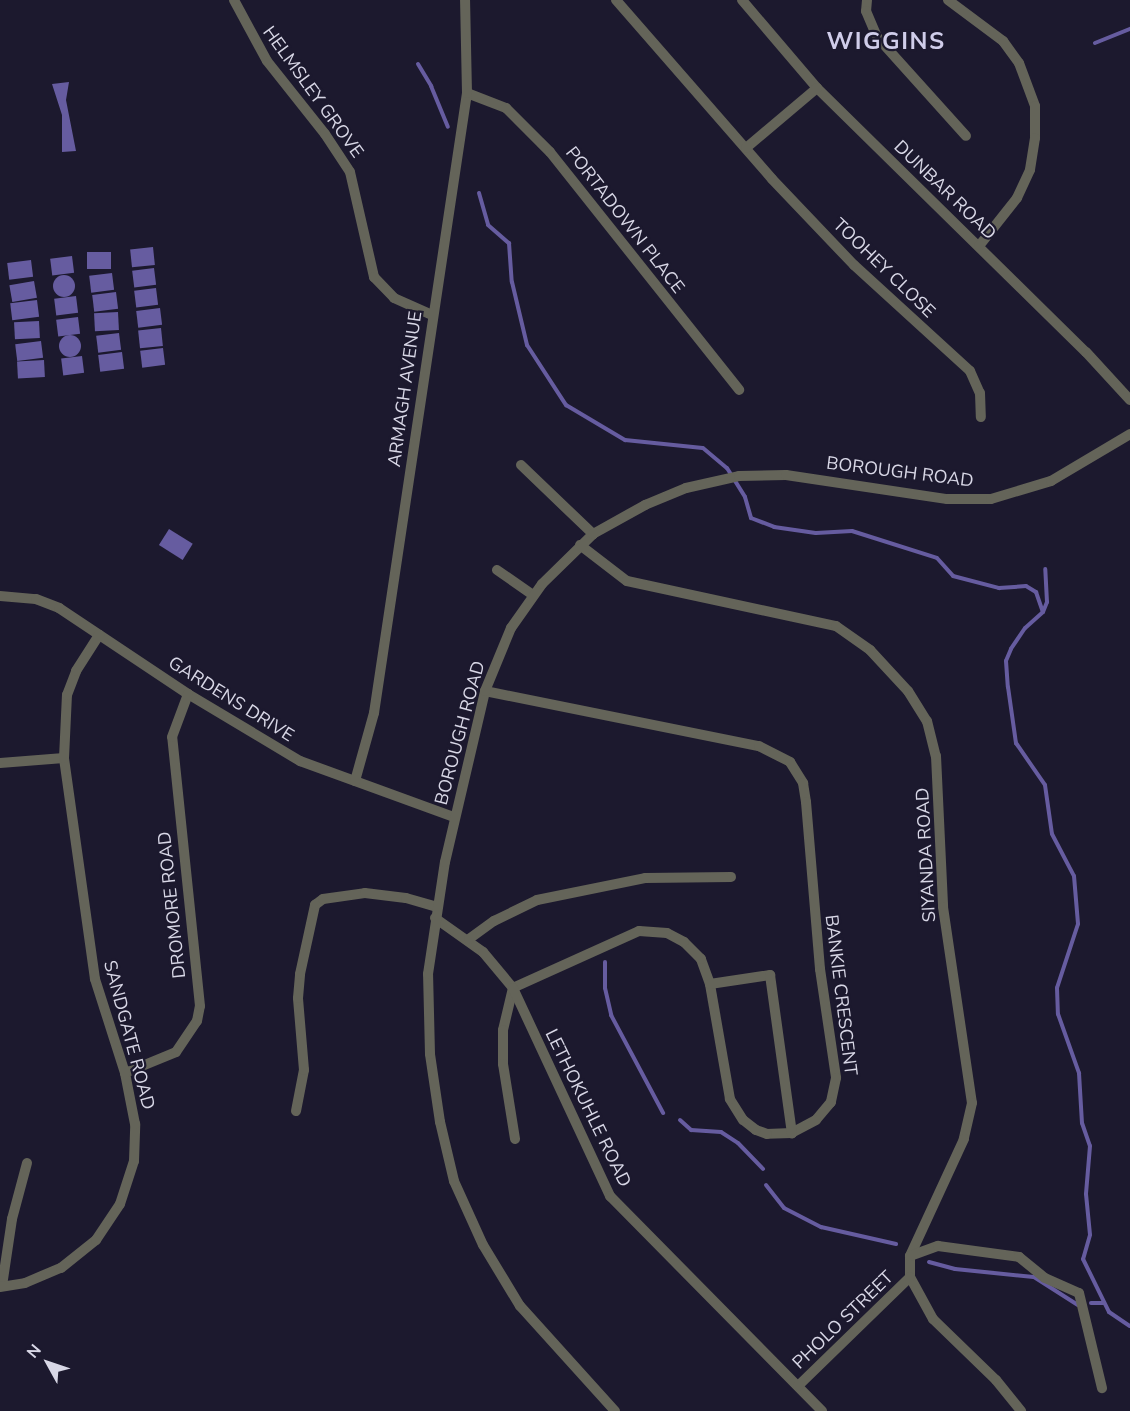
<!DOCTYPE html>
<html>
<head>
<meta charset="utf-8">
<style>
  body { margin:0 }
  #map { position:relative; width:1130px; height:1411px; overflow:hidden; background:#1c192e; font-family:"Nunito Sans",sans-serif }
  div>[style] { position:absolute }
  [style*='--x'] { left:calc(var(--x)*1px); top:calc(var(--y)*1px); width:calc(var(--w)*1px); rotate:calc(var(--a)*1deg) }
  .water>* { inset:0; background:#665ca0; transform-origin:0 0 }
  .round { border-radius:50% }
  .stream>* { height:4px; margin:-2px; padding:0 2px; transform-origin:2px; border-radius:2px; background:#665ca0 }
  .street>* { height:10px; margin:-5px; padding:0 5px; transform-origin:5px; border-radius:5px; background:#646459 }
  span { translate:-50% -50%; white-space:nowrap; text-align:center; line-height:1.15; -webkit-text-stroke:4.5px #1c192e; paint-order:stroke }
  .street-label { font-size:18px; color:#d8d7e6 }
  .district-label { font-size:24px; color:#d0cdea; font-weight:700; letter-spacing:1.5px }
  .north { position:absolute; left:18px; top:1333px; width:60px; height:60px; -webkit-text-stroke:4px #1c192e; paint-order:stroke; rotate:310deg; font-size:16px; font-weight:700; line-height:24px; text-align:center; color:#d8d7e6 }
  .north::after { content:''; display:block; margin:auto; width:21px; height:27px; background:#d8d7e6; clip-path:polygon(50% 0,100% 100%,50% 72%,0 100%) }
</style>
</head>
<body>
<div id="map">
  <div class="water">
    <div style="clip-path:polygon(69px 82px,66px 100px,76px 151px,62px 152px,62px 115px,52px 84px)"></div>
    <div style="left:153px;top:247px;width:18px;height:23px;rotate:84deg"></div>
    <div style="left:111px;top:252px;width:17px;height:24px;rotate:90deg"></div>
    <div style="left:72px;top:256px;width:17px;height:22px;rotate:83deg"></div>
    <div style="left:31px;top:260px;width:17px;height:24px;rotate:83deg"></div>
    <div style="left:154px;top:268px;width:17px;height:22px;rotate:83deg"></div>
    <div style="left:112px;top:273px;width:17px;height:23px;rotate:83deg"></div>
    <div class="round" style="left:53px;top:275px;width:22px;height:22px"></div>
    <div style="left:34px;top:281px;width:17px;height:25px;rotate:80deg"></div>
    <div style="left:156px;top:288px;width:17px;height:22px;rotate:83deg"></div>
    <div style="left:116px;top:292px;width:17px;height:24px;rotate:83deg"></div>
    <div style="left:76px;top:296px;width:17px;height:22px;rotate:83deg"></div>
    <div style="left:37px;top:300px;width:17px;height:27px;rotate:83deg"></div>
    <div style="left:160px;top:308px;width:17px;height:24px;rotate:83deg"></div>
    <div style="left:118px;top:312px;width:18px;height:24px;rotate:87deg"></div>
    <div style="left:78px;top:317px;width:17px;height:22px;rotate:83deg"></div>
    <div style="left:39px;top:321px;width:17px;height:25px;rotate:87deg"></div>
    <div style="left:161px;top:328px;width:18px;height:23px;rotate:84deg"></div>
    <div style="left:119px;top:333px;width:17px;height:23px;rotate:83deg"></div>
    <div class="round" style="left:59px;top:335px;width:22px;height:22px"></div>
    <div style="left:41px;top:341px;width:17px;height:26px;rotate:83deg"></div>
    <div style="left:163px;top:348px;width:17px;height:23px;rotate:83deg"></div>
    <div style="left:122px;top:352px;width:17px;height:24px;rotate:83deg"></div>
    <div style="left:82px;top:356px;width:17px;height:21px;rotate:83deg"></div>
    <div style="left:44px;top:360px;width:17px;height:27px;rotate:87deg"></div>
    <div style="left:169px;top:529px;width:28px;height:19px;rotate:32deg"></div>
  </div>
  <div class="stream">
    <div style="--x:1095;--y:43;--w:38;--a:-22"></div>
    <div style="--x:418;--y:64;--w:26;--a:59"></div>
    <div style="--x:431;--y:86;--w:44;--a:67.5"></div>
    <div style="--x:479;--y:193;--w:33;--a:74"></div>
    <div style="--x:488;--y:225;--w:28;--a:41"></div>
    <div style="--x:509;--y:243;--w:39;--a:86"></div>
    <div style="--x:512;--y:282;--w:65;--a:76.6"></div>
    <div style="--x:527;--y:345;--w:72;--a:57"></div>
    <div style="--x:566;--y:405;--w:69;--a:30.7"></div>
    <div style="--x:625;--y:440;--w:78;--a:5.9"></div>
    <div style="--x:703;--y:448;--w:31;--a:40"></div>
    <div style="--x:727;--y:468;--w:34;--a:58"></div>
    <div style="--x:745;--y:497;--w:22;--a:74"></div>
    <div style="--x:751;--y:518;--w:25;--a:21"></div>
    <div style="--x:774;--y:527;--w:42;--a:8.1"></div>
    <div style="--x:816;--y:533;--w:36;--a:-3"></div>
    <div style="--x:852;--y:531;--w:89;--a:17.6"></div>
    <div style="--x:937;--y:558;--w:24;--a:48"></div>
    <div style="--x:953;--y:576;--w:48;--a:14.6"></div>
    <div style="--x:999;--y:588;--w:27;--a:-4"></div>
    <div style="--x:1026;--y:586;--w:12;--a:31"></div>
    <div style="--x:1036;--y:592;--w:21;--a:71"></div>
    <div style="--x:1043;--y:612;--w:24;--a:138"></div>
    <div style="--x:1025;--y:628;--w:25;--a:124"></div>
    <div style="--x:1011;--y:649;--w:13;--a:113"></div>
    <div style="--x:1006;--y:661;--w:26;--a:86"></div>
    <div style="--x:1008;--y:687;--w:57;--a:81.9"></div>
    <div style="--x:1016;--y:743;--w:51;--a:55.4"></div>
    <div style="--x:1045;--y:785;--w:49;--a:81.9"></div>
    <div style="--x:1052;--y:834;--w:47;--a:62.4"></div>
    <div style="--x:1074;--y:876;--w:48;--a:85.2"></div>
    <div style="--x:1078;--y:924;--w:67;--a:108.2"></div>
    <div style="--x:1057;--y:988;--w:26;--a:88"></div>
    <div style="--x:1058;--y:1014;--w:63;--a:70.4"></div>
    <div style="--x:1079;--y:1073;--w:50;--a:86.6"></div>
    <div style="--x:1082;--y:1123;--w:24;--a:71"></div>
    <div style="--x:1090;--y:1146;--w:48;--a:94.8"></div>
    <div style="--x:1086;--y:1194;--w:41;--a:84.4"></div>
    <div style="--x:1090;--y:1235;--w:25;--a:106"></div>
    <div style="--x:1083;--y:1259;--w:59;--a:63.9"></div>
    <div style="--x:1109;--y:1312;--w:25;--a:34"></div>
    <div style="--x:1043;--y:612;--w:11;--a:-68"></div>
    <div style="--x:1047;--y:602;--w:33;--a:-93"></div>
    <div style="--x:605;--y:962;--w:26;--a:90"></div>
    <div style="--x:605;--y:988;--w:28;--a:77"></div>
    <div style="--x:611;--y:1015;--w:111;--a:62"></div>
    <div style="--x:680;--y:1120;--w:15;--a:42"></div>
    <div style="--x:691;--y:1130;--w:30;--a:4"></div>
    <div style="--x:721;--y:1132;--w:20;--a:33"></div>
    <div style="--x:738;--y:1143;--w:36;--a:46"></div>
    <div style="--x:766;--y:1185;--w:29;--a:52"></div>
    <div style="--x:784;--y:1208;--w:42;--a:27.2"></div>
    <div style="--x:821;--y:1227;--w:77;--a:12.8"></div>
    <div style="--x:929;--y:1262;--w:27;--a:15"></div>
    <div style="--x:955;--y:1269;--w:79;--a:5.8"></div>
    <div style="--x:1034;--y:1277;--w:52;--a:32.5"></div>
    <div style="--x:1091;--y:1303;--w:13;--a:0"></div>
  </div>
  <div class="street">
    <div style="--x:234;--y:0;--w:69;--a:61.6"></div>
    <div style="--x:267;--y:61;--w:93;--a:51.5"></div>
    <div style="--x:325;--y:134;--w:45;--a:56.7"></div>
    <div style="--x:350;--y:172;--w:108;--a:77.1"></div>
    <div style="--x:374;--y:277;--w:29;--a:46"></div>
    <div style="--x:394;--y:298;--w:42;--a:24.1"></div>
    <div style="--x:616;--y:0;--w:237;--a:48.9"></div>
    <div style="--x:772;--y:179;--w:119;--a:46.4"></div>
    <div style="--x:854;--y:265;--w:157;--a:42.4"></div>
    <div style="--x:970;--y:371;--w:24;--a:66"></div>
    <div style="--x:980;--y:393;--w:24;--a:88"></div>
    <div style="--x:742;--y:0;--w:116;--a:49.6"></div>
    <div style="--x:817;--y:88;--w:377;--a:44.5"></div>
    <div style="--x:1086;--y:352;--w:65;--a:47.5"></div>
    <div style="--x:867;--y:0;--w:11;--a:95"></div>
    <div style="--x:866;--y:11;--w:28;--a:67"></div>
    <div style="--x:877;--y:37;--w:133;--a:48"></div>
    <div style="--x:948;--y:0;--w:69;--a:36.7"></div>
    <div style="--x:1003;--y:41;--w:27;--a:54"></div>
    <div style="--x:1019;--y:63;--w:46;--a:69.6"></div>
    <div style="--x:1035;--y:106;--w:32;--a:90"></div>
    <div style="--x:1035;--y:138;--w:32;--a:99"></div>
    <div style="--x:1030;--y:170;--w:31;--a:115"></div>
    <div style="--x:1017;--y:198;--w:61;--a:128.4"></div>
    <div style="--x:467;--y:93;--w:42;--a:21"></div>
    <div style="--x:506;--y:108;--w:62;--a:45"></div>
    <div style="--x:550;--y:152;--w:304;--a:51.5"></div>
    <div style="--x:746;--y:148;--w:93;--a:-40.2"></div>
    <div style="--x:521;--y:465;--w:100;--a:43.8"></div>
    <div style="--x:580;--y:545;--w:59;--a:37.5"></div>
    <div style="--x:627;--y:581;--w:214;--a:12.2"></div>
    <div style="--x:836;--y:626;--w:42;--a:35.2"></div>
    <div style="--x:870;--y:650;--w:56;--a:47.2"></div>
    <div style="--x:908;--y:691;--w:36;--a:58"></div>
    <div style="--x:927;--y:721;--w:36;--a:76"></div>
    <div style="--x:936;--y:756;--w:151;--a:87.3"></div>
    <div style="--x:943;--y:907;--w:198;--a:81.6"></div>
    <div style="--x:972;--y:1103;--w:37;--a:103"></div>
    <div style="--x:964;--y:1139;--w:129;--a:114.8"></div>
    <div style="--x:910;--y:1256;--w:21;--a:90"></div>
    <div style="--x:910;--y:1277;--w:48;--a:61.3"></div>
    <div style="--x:933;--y:1319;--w:88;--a:44.1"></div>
    <div style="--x:996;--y:1380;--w:40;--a:51"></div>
    <div style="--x:497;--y:570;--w:44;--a:34.8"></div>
    <div style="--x:0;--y:596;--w:36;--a:5"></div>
    <div style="--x:36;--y:599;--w:25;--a:21"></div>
    <div style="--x:59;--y:608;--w:155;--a:33.7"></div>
    <div style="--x:188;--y:694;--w:131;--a:30.9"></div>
    <div style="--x:300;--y:761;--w:164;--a:20"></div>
    <div style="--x:485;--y:691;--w:279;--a:11.4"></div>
    <div style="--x:759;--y:746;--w:35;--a:27"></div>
    <div style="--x:790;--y:762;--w:25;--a:58"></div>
    <div style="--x:803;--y:783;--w:19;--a:81"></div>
    <div style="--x:806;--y:802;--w:168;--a:85.2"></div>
    <div style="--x:820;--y:969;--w:110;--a:81.6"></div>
    <div style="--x:836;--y:1078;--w:25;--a:102"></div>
    <div style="--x:831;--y:1102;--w:23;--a:130"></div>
    <div style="--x:816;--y:1120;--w:27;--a:152"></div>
    <div style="--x:792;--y:1133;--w:25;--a:178"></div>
    <div style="--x:767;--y:1134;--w:12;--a:-160"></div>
    <div style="--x:756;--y:1130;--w:16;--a:-142"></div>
    <div style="--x:743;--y:1120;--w:25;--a:-122"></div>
    <div style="--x:730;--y:1099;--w:117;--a:-99.9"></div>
    <div style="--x:710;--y:984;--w:27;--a:-110"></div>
    <div style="--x:701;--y:959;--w:24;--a:-135"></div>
    <div style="--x:684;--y:942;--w:19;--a:-152"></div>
    <div style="--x:667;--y:933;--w:28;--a:-176"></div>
    <div style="--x:639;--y:931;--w:138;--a:155.7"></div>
    <div style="--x:513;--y:988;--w:43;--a:103.4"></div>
    <div style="--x:503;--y:1030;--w:34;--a:90"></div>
    <div style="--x:503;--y:1064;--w:76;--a:80.9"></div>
    <div style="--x:0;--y:763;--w:64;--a:-4.5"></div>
    <div style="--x:355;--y:781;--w:71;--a:-74.4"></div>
    <div style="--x:374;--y:713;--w:627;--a:-81.47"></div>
    <div style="--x:467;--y:93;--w:93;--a:-91.2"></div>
    <div style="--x:435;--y:918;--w:59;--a:35.3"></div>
    <div style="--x:483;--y:952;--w:47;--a:50.2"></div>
    <div style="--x:513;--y:988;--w:230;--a:65"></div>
    <div style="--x:610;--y:1196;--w:302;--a:45.4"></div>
    <div style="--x:469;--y:939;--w:31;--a:-36"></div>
    <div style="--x:494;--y:921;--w:48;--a:-26"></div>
    <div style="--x:537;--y:900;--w:110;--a:-11.5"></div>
    <div style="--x:645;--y:878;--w:86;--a:-0.7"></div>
    <div style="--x:710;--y:984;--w:61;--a:-8.5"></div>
    <div style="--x:770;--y:975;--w:160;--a:82.1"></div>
    <div style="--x:125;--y:1073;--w:55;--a:-22.4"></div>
    <div style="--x:176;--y:1052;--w:37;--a:-56"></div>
    <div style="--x:197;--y:1021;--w:15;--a:-79"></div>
    <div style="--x:200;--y:1006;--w:270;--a:-95.9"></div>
    <div style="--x:172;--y:737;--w:46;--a:-69.6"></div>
    <div style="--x:296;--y:1111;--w:42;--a:-79"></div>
    <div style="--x:304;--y:1070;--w:72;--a:-94.8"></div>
    <div style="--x:298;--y:998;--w:24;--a:-85"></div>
    <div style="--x:300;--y:974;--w:71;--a:-77.7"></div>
    <div style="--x:315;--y:905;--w:10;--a:-37"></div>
    <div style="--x:323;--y:899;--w:42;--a:-8.1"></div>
    <div style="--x:365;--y:893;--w:41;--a:7"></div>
    <div style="--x:406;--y:898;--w:32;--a:16"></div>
    <div style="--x:910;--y:1256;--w:30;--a:-20"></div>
    <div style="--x:938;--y:1246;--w:82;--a:7.7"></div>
    <div style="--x:1019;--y:1257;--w:33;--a:39"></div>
    <div style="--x:1045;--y:1278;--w:37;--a:24"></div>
    <div style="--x:1079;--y:1293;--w:98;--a:76.4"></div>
    <div style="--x:2;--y:1286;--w:68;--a:-81.5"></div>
    <div style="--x:12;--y:1219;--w:58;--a:-75"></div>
    <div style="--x:0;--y:1287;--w:25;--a:-9"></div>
    <div style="--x:25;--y:1283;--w:39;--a:-23"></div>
    <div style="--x:61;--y:1268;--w:45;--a:-38.7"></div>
    <div style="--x:96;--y:1240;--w:43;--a:-56.3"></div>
    <div style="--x:120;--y:1204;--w:45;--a:-72"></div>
    <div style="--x:134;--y:1161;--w:37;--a:-88"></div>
    <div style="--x:135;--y:1124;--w:52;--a:-101.1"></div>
    <div style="--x:125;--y:1073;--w:99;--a:-107.7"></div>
    <div style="--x:95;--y:979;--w:223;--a:-98"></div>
    <div style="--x:64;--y:758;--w:63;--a:-87.3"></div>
    <div style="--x:67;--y:695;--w:26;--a:-69"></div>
    <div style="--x:76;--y:671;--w:43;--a:-57.4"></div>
    <div style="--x:798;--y:1386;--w:156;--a:-44.2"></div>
    <div style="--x:615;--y:1411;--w:142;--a:-132.1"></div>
    <div style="--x:520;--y:1306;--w:71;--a:-121.2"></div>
    <div style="--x:483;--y:1245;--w:70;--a:-114.4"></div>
    <div style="--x:454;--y:1181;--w:61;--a:-103.3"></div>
    <div style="--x:440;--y:1122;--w:69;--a:-98.4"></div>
    <div style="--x:430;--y:1054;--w:80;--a:-91.4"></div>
    <div style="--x:428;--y:974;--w:113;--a:-81.4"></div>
    <div style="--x:445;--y:862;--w:176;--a:-76.8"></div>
    <div style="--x:485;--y:691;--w:68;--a:-67.6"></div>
    <div style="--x:511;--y:628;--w:54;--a:-54.8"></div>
    <div style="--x:542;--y:584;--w:71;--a:-44.4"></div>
    <div style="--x:593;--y:534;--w:60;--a:-29.1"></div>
    <div style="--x:645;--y:505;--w:44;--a:-22.5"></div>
    <div style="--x:686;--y:488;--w:54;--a:-12.8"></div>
    <div style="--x:739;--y:476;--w:47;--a:-1.2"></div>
    <div style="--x:786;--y:475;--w:163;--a:8.5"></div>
    <div style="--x:947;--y:499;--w:44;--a:0"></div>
    <div style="--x:991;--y:499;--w:63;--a:-16.7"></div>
    <div style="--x:1051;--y:481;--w:92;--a:-30.7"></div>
  </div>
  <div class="street-label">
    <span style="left:313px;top:92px;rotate:54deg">HELMSLEY GROVE</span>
    <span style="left:945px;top:190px;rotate:44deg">DUNBAR ROAD</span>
    <span style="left:625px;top:220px;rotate:52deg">PORTADOWN PLACE</span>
    <span style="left:884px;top:268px;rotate:44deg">TOOHEY CLOSE</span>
    <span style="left:405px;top:389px;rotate:-82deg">ARMAGH AVENUE</span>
    <span style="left:900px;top:472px;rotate:7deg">BOROUGH ROAD</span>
    <span style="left:231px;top:699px;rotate:32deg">GARDENS DRIVE</span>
    <span style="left:460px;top:733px;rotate:-75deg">BOROUGH ROAD</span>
    <span style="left:926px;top:855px;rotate:-93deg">SIYANDA ROAD</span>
    <span style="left:172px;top:905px;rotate:-96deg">DROMORE ROAD</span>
    <span style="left:841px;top:995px;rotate:83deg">BANKIE CRESCENT</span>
    <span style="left:129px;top:1035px;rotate:75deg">SANDGATE ROAD</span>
    <span style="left:588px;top:1108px;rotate:64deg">LETHOKUHLE ROAD</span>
    <span style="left:843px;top:1320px;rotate:-44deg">PHOLO STREET</span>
  </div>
  <div class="district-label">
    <span style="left:886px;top:42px">WIGGINS</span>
  </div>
  <div class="north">N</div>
</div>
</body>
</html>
